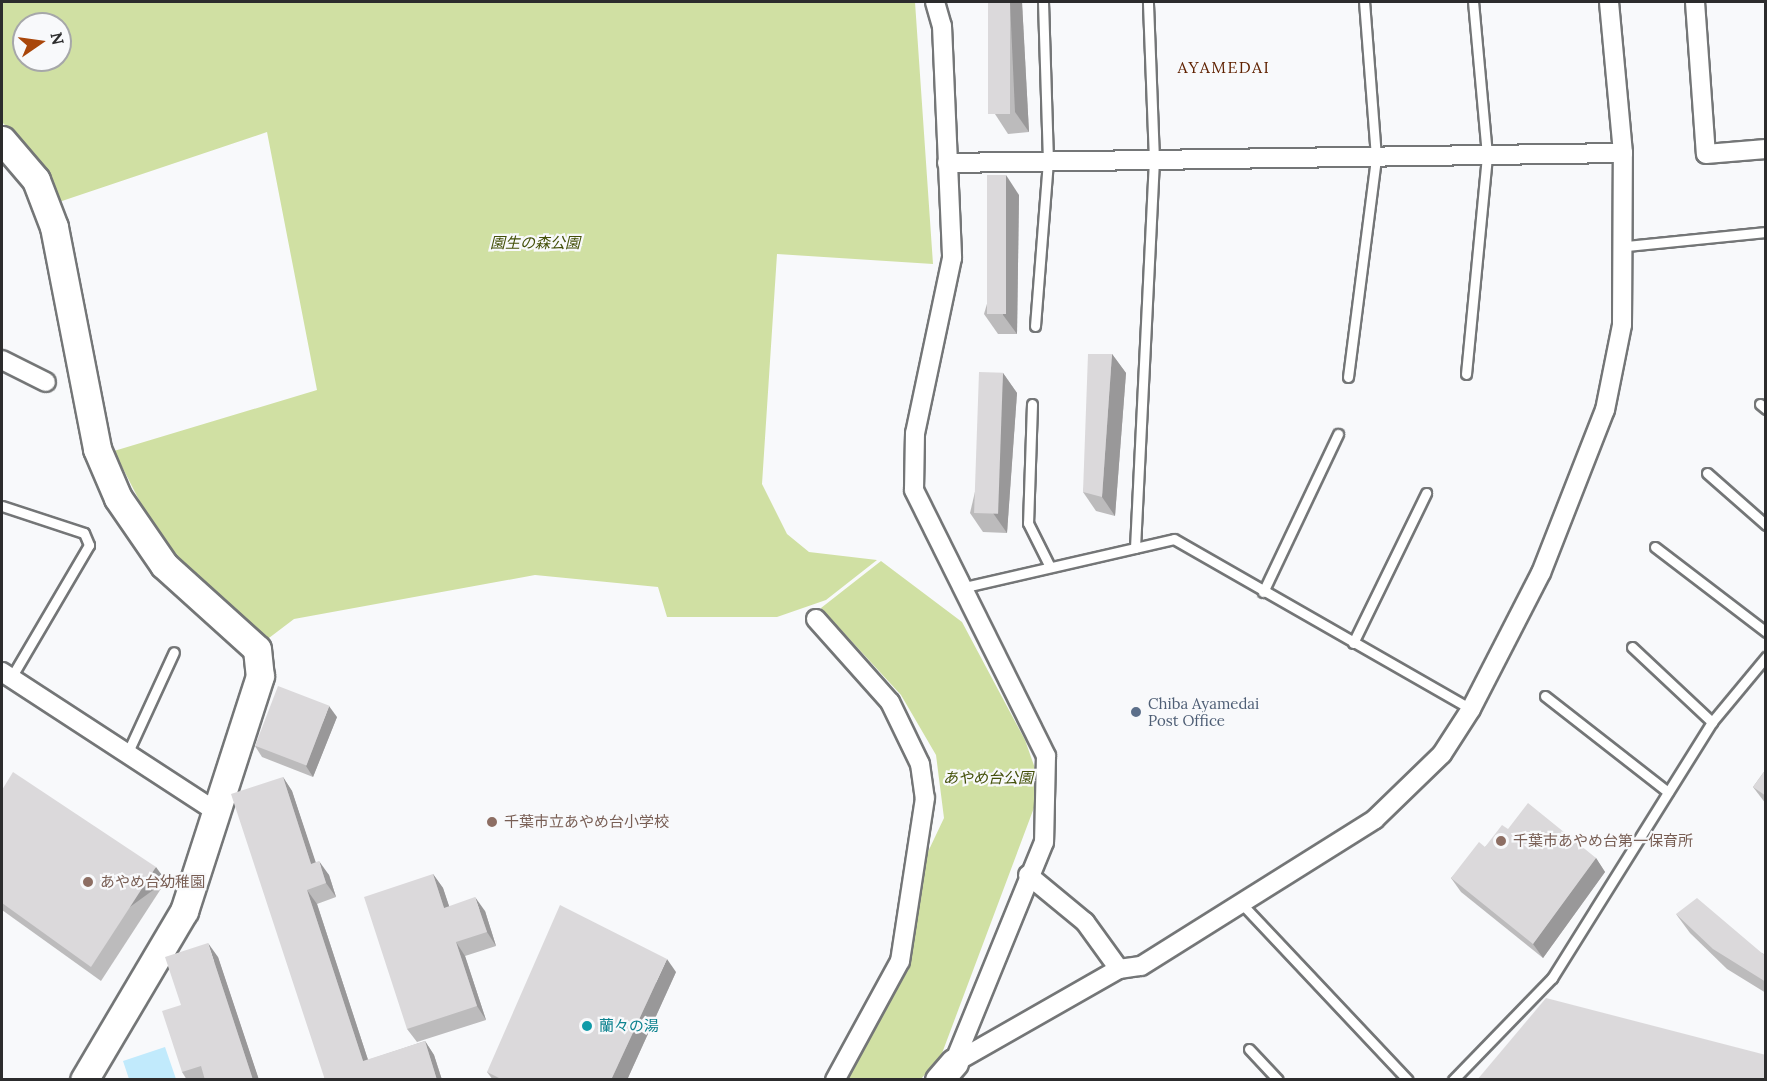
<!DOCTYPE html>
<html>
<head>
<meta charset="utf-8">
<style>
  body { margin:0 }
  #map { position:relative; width:1767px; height:1081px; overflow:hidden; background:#f8f9fb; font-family:Lora,"Noto Sans JP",serif }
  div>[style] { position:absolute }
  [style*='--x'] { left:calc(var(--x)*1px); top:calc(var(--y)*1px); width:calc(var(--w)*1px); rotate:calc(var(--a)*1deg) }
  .green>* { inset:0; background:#d0e0a3 }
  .water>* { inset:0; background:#c1eafc }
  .roads { filter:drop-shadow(2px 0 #747677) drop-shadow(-2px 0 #747677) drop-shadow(0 2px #747677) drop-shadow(0 -2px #747677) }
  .lane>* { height:9px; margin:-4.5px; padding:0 4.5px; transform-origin:4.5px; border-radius:4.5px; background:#fff }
  .street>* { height:18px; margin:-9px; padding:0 9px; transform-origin:9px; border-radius:9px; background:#fff }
  .secondary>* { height:27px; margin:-13.5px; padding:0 13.5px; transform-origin:13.5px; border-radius:13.5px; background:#fff }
  .wall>* { inset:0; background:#bcbbbc }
  .shaded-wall>* { inset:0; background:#999899; transform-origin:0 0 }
  .building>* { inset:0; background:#dbd9db; transform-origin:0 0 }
  .dots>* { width:16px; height:16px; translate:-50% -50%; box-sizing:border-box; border:3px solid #f8f9fb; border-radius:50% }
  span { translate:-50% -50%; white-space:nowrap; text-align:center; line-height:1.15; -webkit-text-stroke:4.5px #f8f9fb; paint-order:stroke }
  .park-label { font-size:15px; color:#435009; font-style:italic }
  .service-label { font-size:15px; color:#4e5e75 }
  .left { translate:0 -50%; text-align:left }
  .education-label { font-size:15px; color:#785e54 }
  .culture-label { font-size:15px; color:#0d838f }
  .neighbourhood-label { font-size:16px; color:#5f2100; letter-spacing:1.5px }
  .frame { position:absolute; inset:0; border:3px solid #2c2c2d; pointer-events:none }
  .north { position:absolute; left:12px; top:12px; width:60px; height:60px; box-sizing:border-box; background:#f8f9fb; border:2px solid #a6a7a9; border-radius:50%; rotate:77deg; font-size:16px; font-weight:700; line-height:24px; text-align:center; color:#2c2c2d }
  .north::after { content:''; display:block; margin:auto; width:21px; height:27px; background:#a9460a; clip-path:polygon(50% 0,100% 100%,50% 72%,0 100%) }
</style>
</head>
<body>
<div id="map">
  <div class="green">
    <div style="clip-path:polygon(evenodd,2px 2px,915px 2px,933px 264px,777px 254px,762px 484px,787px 534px,809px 552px,877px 560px,826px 600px,777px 617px,667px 617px,658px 587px,535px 575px,294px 619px,265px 641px,158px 537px,114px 451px,317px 390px,267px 132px,59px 202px,50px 173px,2px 122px,2px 2px,24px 24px,60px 24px,60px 60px,24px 60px,24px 24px)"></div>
    <div style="clip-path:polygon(881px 561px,962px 622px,1025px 740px,1037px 774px,1035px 805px,941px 1056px,921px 1079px,846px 1079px,905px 968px,926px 856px,944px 818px,936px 755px,901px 695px,821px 608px)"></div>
  </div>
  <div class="water">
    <div style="clip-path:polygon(165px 1047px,176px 1079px,129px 1079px,123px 1061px)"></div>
  </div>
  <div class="roads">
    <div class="lane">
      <div style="--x:1626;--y:246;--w:141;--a:-5.7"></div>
      <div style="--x:1035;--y:326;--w:166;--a:-85.5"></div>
      <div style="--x:1048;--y:161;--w:159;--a:-91.8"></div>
      <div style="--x:1466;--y:374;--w:220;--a:-84.5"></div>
      <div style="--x:1487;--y:155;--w:154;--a:-95.2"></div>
      <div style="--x:1348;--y:377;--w:222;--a:-82.7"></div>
      <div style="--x:1376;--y:157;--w:155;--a:-94.4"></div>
      <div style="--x:1032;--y:404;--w:119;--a:91.9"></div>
      <div style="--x:1028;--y:523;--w:49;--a:63.4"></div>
      <div style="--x:1760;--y:404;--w:8;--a:40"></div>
      <div style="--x:1707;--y:473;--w:79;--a:41.4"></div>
      <div style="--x:2;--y:506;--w:86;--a:18.2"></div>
      <div style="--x:84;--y:533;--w:13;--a:67"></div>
      <div style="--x:89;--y:545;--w:154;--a:120.4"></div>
      <div style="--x:1655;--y:547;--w:140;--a:37.4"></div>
      <div style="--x:1135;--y:548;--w:388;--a:-87.2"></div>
      <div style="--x:1154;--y:160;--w:158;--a:-92.2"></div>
      <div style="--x:965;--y:587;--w:214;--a:-12.9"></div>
      <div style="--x:1174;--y:539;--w:342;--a:29.8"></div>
      <div style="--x:1263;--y:592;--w:175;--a:-64.6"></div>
      <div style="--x:1353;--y:643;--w:167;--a:-64"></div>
      <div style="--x:1632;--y:647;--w:110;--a:43.2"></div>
      <div style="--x:1545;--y:696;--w:156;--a:38"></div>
      <div style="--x:127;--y:754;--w:112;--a:-65.3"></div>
      <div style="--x:1241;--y:903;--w:243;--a:46.7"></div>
      <div style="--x:1249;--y:1049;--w:42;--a:46.9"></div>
      <div style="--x:1453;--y:1080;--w:142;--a:-45.9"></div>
      <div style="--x:1552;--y:978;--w:302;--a:-58"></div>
      <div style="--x:1712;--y:722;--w:85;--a:-50.3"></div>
    </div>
    <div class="street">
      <div style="--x:935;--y:2;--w:25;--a:74"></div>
      <div style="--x:942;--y:26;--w:232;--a:87.5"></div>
      <div style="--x:952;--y:258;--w:179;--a:101.9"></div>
      <div style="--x:915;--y:433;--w:57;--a:91"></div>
      <div style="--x:914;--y:490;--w:297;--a:63.6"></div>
      <div style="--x:1046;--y:756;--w:86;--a:91.3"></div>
      <div style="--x:1044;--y:842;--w:239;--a:112.2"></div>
      <div style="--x:1695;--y:2;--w:152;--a:85.9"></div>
      <div style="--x:1706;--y:154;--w:60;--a:-4.8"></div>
      <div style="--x:947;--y:163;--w:676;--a:-0.85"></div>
      <div style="--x:2;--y:360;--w:49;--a:26.6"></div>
      <div style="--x:816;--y:619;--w:111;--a:48.3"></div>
      <div style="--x:890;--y:702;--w:69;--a:64.2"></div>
      <div style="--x:920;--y:764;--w:34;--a:82"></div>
      <div style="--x:925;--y:798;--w:165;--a:98.7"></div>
      <div style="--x:900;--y:961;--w:136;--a:118.6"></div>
      <div style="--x:2;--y:672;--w:258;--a:33.1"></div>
      <div style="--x:1028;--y:875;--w:74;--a:39.5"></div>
      <div style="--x:1085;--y:922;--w:58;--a:54.1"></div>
      <div style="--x:954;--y:1063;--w:190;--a:-29.7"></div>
      <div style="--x:1119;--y:969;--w:22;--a:-8"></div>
      <div style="--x:1141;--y:966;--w:276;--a:-32.1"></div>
      <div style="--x:1375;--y:819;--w:93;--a:-44.1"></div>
      <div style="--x:1442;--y:754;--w:54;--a:-57.2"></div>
      <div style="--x:1471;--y:709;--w:153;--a:-62.8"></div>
      <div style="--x:1541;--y:573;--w:175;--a:-68.6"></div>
      <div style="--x:1605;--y:410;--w:87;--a:-78.7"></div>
      <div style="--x:1622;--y:325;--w:172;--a:-89.7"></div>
      <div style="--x:1623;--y:153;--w:152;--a:-95.3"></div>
    </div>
    <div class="secondary">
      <div style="--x:2;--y:140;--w:52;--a:49.6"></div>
      <div style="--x:36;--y:180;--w:50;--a:69"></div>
      <div style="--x:54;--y:227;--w:226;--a:79"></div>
      <div style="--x:97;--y:449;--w:53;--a:66.8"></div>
      <div style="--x:118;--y:498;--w:81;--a:55.5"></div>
      <div style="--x:164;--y:565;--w:125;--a:42.1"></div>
      <div style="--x:257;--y:649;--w:27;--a:84"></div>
      <div style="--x:260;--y:676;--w:247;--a:107.9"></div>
      <div style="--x:184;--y:911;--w:196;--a:120.6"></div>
      <div style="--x:939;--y:1080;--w:23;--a:-49"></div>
    </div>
  </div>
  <div class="wall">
    <div style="clip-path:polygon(988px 2px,1022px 2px,1029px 132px,1008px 134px,995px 114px)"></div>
    <div style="clip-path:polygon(1019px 195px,1017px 334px,998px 334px,984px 314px)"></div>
    <div style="clip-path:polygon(1112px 354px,1126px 373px,1115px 516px,1096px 511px,1083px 492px)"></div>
    <div style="clip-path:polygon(1003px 373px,1017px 393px,1007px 533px,983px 532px,970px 513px)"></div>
    <div style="clip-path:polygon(337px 717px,313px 777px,262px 757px,255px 746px)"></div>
    <div style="clip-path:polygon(1766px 769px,1766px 804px,1753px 787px)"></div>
    <div style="clip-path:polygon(283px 777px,292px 791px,315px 862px,329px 875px,336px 897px,317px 904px,368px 1060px,425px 1041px,434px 1055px,442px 1080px,325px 1080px)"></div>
    <div style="clip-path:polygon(2px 790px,166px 881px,101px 981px,2px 910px)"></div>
    <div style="clip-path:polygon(1508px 829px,1596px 858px,1605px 872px,1543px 958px,1461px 892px,1451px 878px,1485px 847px)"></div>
    <div style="clip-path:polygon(433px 874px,443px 888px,449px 906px,485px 911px,496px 946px,465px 956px,486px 1020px,417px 1042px,407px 1029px)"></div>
    <div style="clip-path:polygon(1676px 914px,1766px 955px,1766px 993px,1727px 969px,1690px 933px)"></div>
    <div style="clip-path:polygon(218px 957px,259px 1080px,187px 1080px,182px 1072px,181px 1005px)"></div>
    <div style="clip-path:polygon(676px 972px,627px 1080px,493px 1080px,487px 1072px)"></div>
  </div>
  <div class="shaded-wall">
    <div style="clip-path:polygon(1010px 2px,1022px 2px,1029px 132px,1015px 112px)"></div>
    <div style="clip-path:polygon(1006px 175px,1019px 195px,1017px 334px,1003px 315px)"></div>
    <div style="clip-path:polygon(1112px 354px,1126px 373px,1115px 516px,1102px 497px)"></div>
    <div style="clip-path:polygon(1003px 373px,1017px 393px,1007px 533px,993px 513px)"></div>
    <div style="clip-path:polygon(329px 706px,337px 717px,313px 777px,306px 766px)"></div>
    <div style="clip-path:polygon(283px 777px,292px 791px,321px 878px,311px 864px)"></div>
    <div style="clip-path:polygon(1596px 858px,1605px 872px,1543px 958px,1533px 944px)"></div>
    <div style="clip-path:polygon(319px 861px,329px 875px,336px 897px,326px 883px)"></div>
    <div style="left:156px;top:867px;width:17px;height:119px;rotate:54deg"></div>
    <div style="clip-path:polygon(433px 874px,443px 888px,454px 921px,444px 908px)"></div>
    <div style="clip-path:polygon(307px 890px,317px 904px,373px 1075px,363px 1061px)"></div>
    <div style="clip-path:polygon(475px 897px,485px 911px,496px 946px,487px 932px)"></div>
    <div style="clip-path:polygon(456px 942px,465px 956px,486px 1020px,477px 1006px)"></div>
    <div style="clip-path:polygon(208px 943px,218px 957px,259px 1080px,253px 1080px)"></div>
    <div style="clip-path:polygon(667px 959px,676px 972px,627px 1080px,611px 1080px)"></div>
    <div style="clip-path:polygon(425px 1041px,434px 1055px,442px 1080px,437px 1080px)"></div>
  </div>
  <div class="building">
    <div style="left:988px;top:2px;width:22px;height:112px"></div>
    <div style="left:987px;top:175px;width:19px;height:139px"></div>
    <div style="clip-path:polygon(1088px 354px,1112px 354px,1102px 497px,1083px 492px)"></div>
    <div style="left:979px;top:372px;width:24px;height:141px;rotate:2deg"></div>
    <div style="left:278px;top:686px;width:55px;height:64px;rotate:21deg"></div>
    <div style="clip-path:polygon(1766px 769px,1766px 796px,1753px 787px)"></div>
    <div style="clip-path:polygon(13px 772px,156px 867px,91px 967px,2px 903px,2px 790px)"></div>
    <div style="clip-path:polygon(283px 777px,311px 864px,319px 861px,326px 883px,307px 890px,363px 1061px,425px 1041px,437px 1080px,325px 1080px,231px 794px)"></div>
    <div style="clip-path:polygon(1528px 803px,1596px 858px,1533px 944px,1451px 878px,1479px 842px,1485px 847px,1502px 825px,1508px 829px)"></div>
    <div style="clip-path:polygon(433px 874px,444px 908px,475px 897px,487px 932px,456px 942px,477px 1006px,407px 1029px,364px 897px)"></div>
    <div style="clip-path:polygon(1697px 898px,1763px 954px,1766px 955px,1766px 982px,1713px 949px,1676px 914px)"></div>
    <div style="clip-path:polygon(560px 905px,667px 959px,611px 1080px,503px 1080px,487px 1072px)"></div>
    <div style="clip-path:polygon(208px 943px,253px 1080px,205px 1080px,201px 1066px,182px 1072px,162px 1011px,181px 1005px,165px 957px)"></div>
    <div style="clip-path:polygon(1546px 998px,1766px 1055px,1766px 1080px,1477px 1080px)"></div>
  </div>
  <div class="dots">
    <div style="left:1136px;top:712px;background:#5c6f8a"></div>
    <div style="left:492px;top:822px;background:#8d6e63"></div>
    <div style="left:1501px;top:841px;background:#8d6e63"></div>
    <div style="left:88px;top:882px;background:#8d6e63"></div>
    <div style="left:587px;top:1026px;background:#0f9aa8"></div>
  </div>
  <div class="park-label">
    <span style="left:535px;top:243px">園生の森公園</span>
    <span style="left:988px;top:778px">あやめ台公園</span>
  </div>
  <div class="service-label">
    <span class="left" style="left:1148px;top:712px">Chiba Ayamedai<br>Post Office</span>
  </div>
  <div class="education-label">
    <span class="left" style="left:504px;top:822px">千葉市立あやめ台小学校</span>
    <span class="left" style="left:1513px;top:841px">千葉市あやめ台第一保育所</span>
    <span class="left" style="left:100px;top:882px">あやめ台幼稚園</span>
  </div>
  <div class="culture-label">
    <span class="left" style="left:599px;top:1026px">蘭々の湯</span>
  </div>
  <div class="neighbourhood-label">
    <span style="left:1224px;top:67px">AYAMEDAI</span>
  </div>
  <div class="frame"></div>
  <div class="north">N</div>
</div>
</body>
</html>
